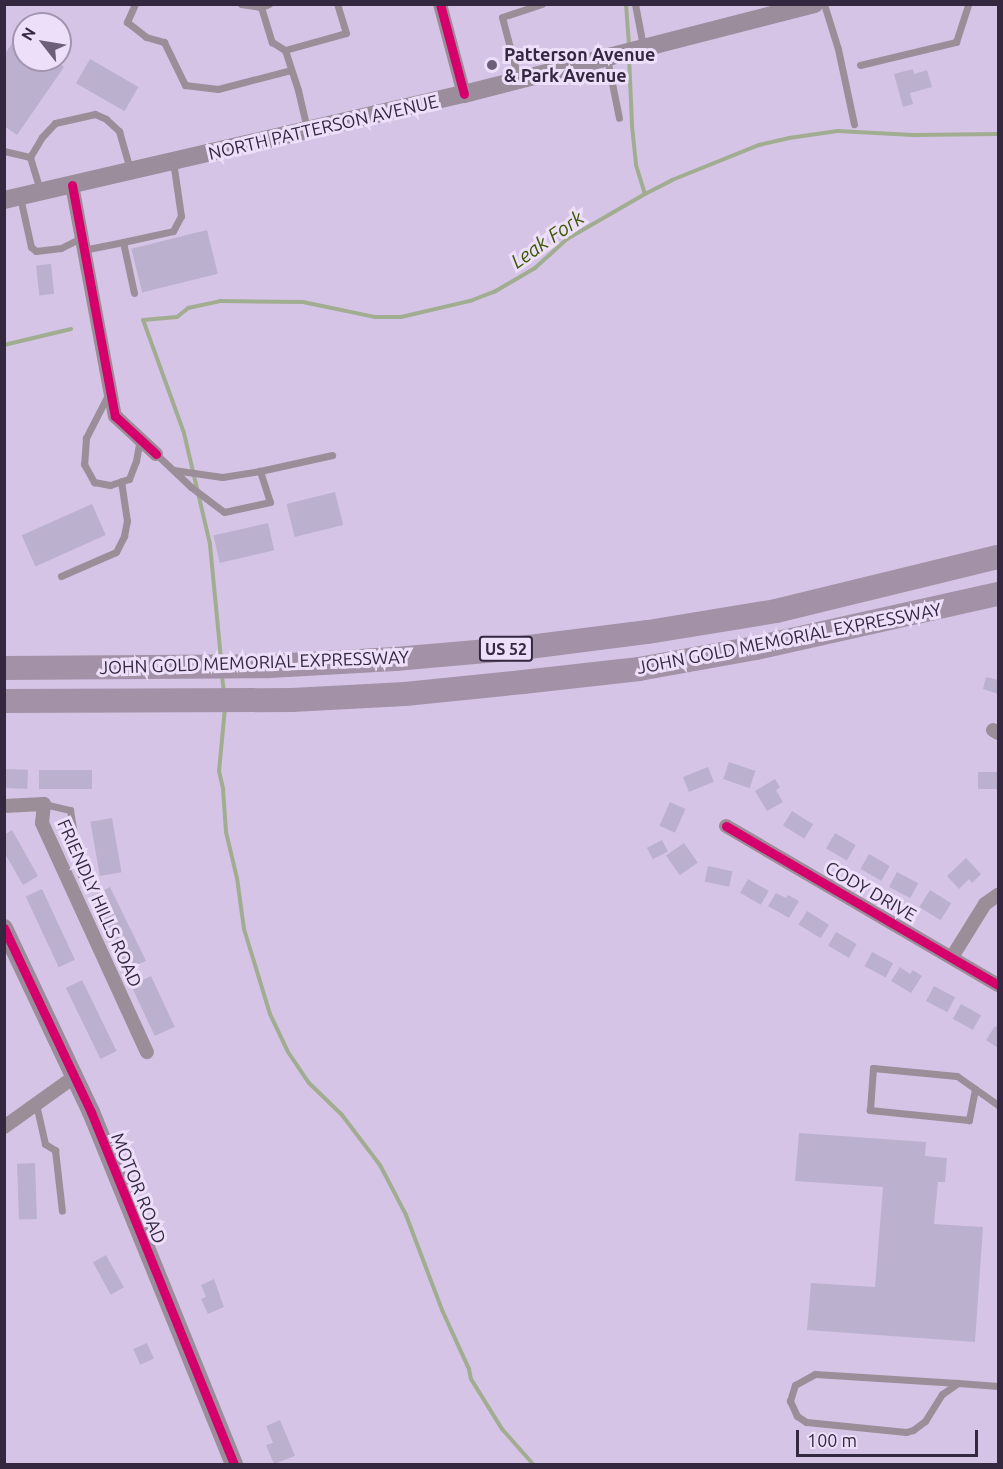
<!DOCTYPE html>
<html>
<head>
<meta charset="utf-8">
<style>
  body { margin:0 }
  #map { position:relative; width:1003px; height:1469px; overflow:hidden; background:#d6c4e7; font-family:Ubuntu,sans-serif }
  div>[style] { position:absolute }
  [style*='--x'] { left:calc(var(--x)*1px); top:calc(var(--y)*1px); width:calc(var(--w)*1px); rotate:calc(var(--a)*1deg) }
  .stream>* { height:4px; margin:-2px; padding:0 2px; transform-origin:2px; border-radius:2px; background:#a1ad90 }
  .building>* { inset:0; background:#bbb1ce; transform-origin:0 0 }
  .lane>* { height:7px; margin:-3.5px; padding:0 3.5px; transform-origin:3.5px; border-radius:3.5px; background:#9b8e99 }
  .street>* { height:14px; margin:-7px; padding:0 7px; transform-origin:7px; border-radius:7px; background:#9b8e99 }
  .secondary>* { height:18px; margin:-9px; padding:0 9px; transform-origin:9px; border-radius:9px; background:#9b8d9b }
  .highway>* { height:24px; margin:-12px; padding:0 12px; transform-origin:12px; border-radius:12px; background:#a392a7 }
  .cycleway>* { height:9px; margin:-4.5px; padding:0 4.5px; transform-origin:4.5px; border-radius:4.5px; background:#d6006c }
  .dots>* { width:16px; height:16px; translate:-50% -50%; box-sizing:border-box; border:3px solid #eddffa; border-radius:50% }
  span { translate:-50% -50%; white-space:nowrap; text-align:center; line-height:1.15; -webkit-text-stroke:6px #eddffa; paint-order:stroke }
  .shield-label span { padding:2px 4px; background:#eddffa; border:2px solid; border-radius:4px; -webkit-text-stroke-width:0 }
  .shield-label { font-size:16px; color:#342740; font-weight:700 }
  .poi-label { font-size:18px; color:#342740; font-weight:700 }
  .left { translate:0 -50%; text-align:left }
  .street-label { font-size:18px; color:#342740 }
  .water-label { font-size:20px; color:#3c5900; font-style:italic }
  .frame { position:absolute; inset:0; border:6px solid #342740; pointer-events:none }
  .north { position:absolute; left:12px; top:12px; width:60px; height:60px; box-sizing:border-box; background:#eddffa; border:2px solid #a395b0; border-radius:50%; rotate:301deg; font-size:16px; font-weight:700; line-height:24px; text-align:center; color:#342740 }
  .north::after { content:''; display:block; margin:auto; width:21px; height:27px; background:#6d5e7a; clip-path:polygon(50% 0,100% 100%,50% 72%,0 100%) }
  .scale { position:absolute; left:796px; top:1430px; width:182px; height:27px; box-sizing:border-box; border:3px solid #342740; border-top:0; padding-left:8px; font-size:18px; line-height:21px; white-space:nowrap; color:#342740; -webkit-text-stroke:4px #eddffa; paint-order:stroke }
</style>
</head>
<body>
<div id="map">
  <div class="stream">
    <div style="--x:626;--y:4;--w:41;--a:85.8"></div>
    <div style="--x:629;--y:56;--w:70;--a:87.5"></div>
    <div style="--x:632;--y:126;--w:39;--a:84"></div>
    <div style="--x:636;--y:165;--w:30;--a:73"></div>
    <div style="--x:4;--y:345;--w:69;--a:-13.4"></div>
    <div style="--x:221;--y:659;--w:116;--a:-95.5"></div>
    <div style="--x:210;--y:544;--w:114;--a:-103.2"></div>
    <div style="--x:184;--y:433;--w:120;--a:-109.9"></div>
    <div style="--x:143;--y:320;--w:34;--a:-5"></div>
    <div style="--x:177;--y:317;--w:14;--a:-39"></div>
    <div style="--x:188;--y:308;--w:33;--a:-12"></div>
    <div style="--x:220;--y:301;--w:83;--a:0.7"></div>
    <div style="--x:303;--y:302;--w:74;--a:11.8"></div>
    <div style="--x:375;--y:317;--w:26;--a:0"></div>
    <div style="--x:401;--y:317;--w:71;--a:-13.1"></div>
    <div style="--x:470;--y:301;--w:26;--a:-21"></div>
    <div style="--x:494;--y:292;--w:48;--a:-30.3"></div>
    <div style="--x:535;--y:268;--w:43;--a:-42.2"></div>
    <div style="--x:567;--y:239;--w:90;--a:-30"></div>
    <div style="--x:645;--y:194;--w:30;--a:-27"></div>
    <div style="--x:672;--y:180;--w:94;--a:-21.9"></div>
    <div style="--x:759;--y:145;--w:31;--a:-13"></div>
    <div style="--x:789;--y:138;--w:49;--a:-8.1"></div>
    <div style="--x:838;--y:131;--w:75;--a:3.1"></div>
    <div style="--x:913;--y:135;--w:85;--a:-0.7"></div>
    <div style="--x:222;--y:676;--w:16;--a:83"></div>
    <div style="--x:225;--y:708;--w:63;--a:95.4"></div>
    <div style="--x:219;--y:771;--w:18;--a:77"></div>
    <div style="--x:223;--y:789;--w:43;--a:86"></div>
    <div style="--x:226;--y:832;--w:47;--a:76.6"></div>
    <div style="--x:237;--y:878;--w:51;--a:82.2"></div>
    <div style="--x:244;--y:929;--w:89;--a:73"></div>
    <div style="--x:270;--y:1014;--w:42;--a:64.7"></div>
    <div style="--x:288;--y:1052;--w:37;--a:56"></div>
    <div style="--x:309;--y:1083;--w:46;--a:44.1"></div>
    <div style="--x:342;--y:1115;--w:63;--a:52.8"></div>
    <div style="--x:380;--y:1165;--w:56;--a:62.5"></div>
    <div style="--x:406;--y:1215;--w:102;--a:69.2"></div>
    <div style="--x:442;--y:1310;--w:65;--a:65.4"></div>
    <div style="--x:469;--y:1369;--w:10;--a:79"></div>
    <div style="--x:471;--y:1379;--w:59;--a:58.2"></div>
    <div style="--x:502;--y:1429;--w:47;--a:48.5"></div>
  </div>
  <div class="building">
    <div style="clip-path:polygon(18px 35px,24px 39px,24px 60px,55px 60px,64px 67px,17px 135px,4px 126px,4px 55px)"></div>
    <div style="left:90px;top:59px;width:56px;height:28px;rotate:30deg"></div>
    <div style="clip-path:polygon(913px 69px,914px 74px,927px 70px,932px 87px,910px 93px,913px 104px,903px 107px,894px 74px)"></div>
    <div style="left:207px;top:230px;width:45px;height:78px;rotate:76deg"></div>
    <div style="left:51px;top:264px;width:30px;height:15px;rotate:84deg"></div>
    <div style="left:335px;top:492px;width:34px;height:50px;rotate:76deg"></div>
    <div style="left:92px;top:504px;width:34px;height:77px;rotate:66deg"></div>
    <div style="left:268px;top:523px;width:28px;height:56px;rotate:77deg"></div>
    <div style="clip-path:polygon(986px 677px,998px 680px,998px 694px,983px 689px)"></div>
    <div style="left:729px;top:762px;width:28px;height:18px;rotate:19deg"></div>
    <div style="left:708px;top:767px;width:16px;height:27px;rotate:68deg"></div>
    <div style="left:4px;top:769px;width:24px;height:19px;rotate:2deg"></div>
    <div style="left:39px;top:770px;width:53px;height:19px"></div>
    <div style="left:978px;top:772px;width:20px;height:17px"></div>
    <div style="clip-path:polygon(775px 779px,780px 787px,776px 790px,783px 802px,767px 811px,755px 791px)"></div>
    <div style="left:670px;top:802px;width:17px;height:26px;rotate:24deg"></div>
    <div style="left:792px;top:811px;width:25px;height:17px;rotate:32deg"></div>
    <div style="left:112px;top:818px;width:55px;height:22px;rotate:80deg"></div>
    <div style="clip-path:polygon(12px 830px,38px 876px,23px 885px,4px 852px,4px 835px)"></div>
    <div style="left:835px;top:833px;width:24px;height:18px;rotate:30deg"></div>
    <div style="left:662px;top:840px;width:13px;height:17px;rotate:63deg"></div>
    <div style="left:684px;top:843px;width:24px;height:22px;rotate:55deg"></div>
    <div style="left:869px;top:854px;width:24px;height:17px;rotate:30deg"></div>
    <div style="clip-path:polygon(966px 858px,981px 874px,972px 883px,969px 879px,959px 889px,947px 876px)"></div>
    <div style="left:708px;top:866px;width:25px;height:16px;rotate:12deg"></div>
    <div style="left:897px;top:872px;width:24px;height:17px;rotate:28deg"></div>
    <div style="left:748px;top:879px;width:24px;height:16px;rotate:30deg"></div>
    <div style="left:110px;top:887px;width:82px;height:22px;rotate:64deg"></div>
    <div style="left:42px;top:889px;width:78px;height:18px;rotate:65deg"></div>
    <div style="left:930px;top:890px;width:25px;height:20px;rotate:32deg"></div>
    <div style="clip-path:polygon(776px 893px,786px 898px,788px 895px,799px 901px,789px 918px,768px 906px)"></div>
    <div style="left:807px;top:911px;width:26px;height:16px;rotate:32deg"></div>
    <div style="left:836px;top:932px;width:24px;height:16px;rotate:30deg"></div>
    <div style="left:872px;top:952px;width:24px;height:16px;rotate:28deg"></div>
    <div style="clip-path:polygon(900px 967px,910px 974px,913px 970px,922px 976px,911px 993px,891px 981px)"></div>
    <div style="left:151px;top:976px;width:56px;height:22px;rotate:65deg"></div>
    <div style="left:82px;top:980px;width:79px;height:18px;rotate:64deg"></div>
    <div style="left:934px;top:986px;width:24px;height:17px;rotate:28deg"></div>
    <div style="left:961px;top:1004px;width:23px;height:17px;rotate:29deg"></div>
    <div style="clip-path:polygon(995px 1026px,998px 1028px,998px 1048px,986px 1040px)"></div>
    <div style="clip-path:polygon(799px 1133px,926px 1142px,925px 1156px,947px 1158px,945px 1182px,938px 1182px,934px 1224px,983px 1227px,975px 1342px,807px 1330px,811px 1283px,875px 1287px,883px 1187px,795px 1181px)"></div>
    <div style="left:35px;top:1163px;width:56px;height:18px;rotate:88deg"></div>
    <div style="left:106px;top:1255px;width:37px;height:15px;rotate:61deg"></div>
    <div style="clip-path:polygon(214px 1279px,224px 1307px,208px 1314px,201px 1299px,206px 1297px,201px 1285px)"></div>
    <div style="left:147px;top:1343px;width:17px;height:15px;rotate:66deg"></div>
    <div style="clip-path:polygon(280px 1420px,295px 1456px,274px 1464px,266px 1445px,273px 1443px,266px 1426px)"></div>
  </div>
  <div class="lane">
    <div style="--x:135;--y:4;--w:20;--a:114"></div>
    <div style="--x:127;--y:22;--w:24;--a:38"></div>
    <div style="--x:146;--y:37;--w:19;--a:16"></div>
    <div style="--x:164;--y:42;--w:48;--a:64"></div>
    <div style="--x:185;--y:85;--w:33;--a:7"></div>
    <div style="--x:218;--y:89;--w:75;--a:-14.6"></div>
    <div style="--x:241;--y:4;--w:20;--a:9"></div>
    <div style="--x:269;--y:4;--w:9;--a:159"></div>
    <div style="--x:261;--y:7;--w:37;--a:73"></div>
    <div style="--x:272;--y:42;--w:15;--a:32"></div>
    <div style="--x:285;--y:50;--w:42;--a:72"></div>
    <div style="--x:298;--y:90;--w:39;--a:77"></div>
    <div style="--x:635;--y:4;--w:43;--a:79.2"></div>
    <div style="--x:824;--y:4;--w:47;--a:72.7"></div>
    <div style="--x:838;--y:49;--w:77;--a:78"></div>
    <div style="--x:285;--y:50;--w:63;--a:-15.6"></div>
    <div style="--x:346;--y:33;--w:30;--a:-107"></div>
    <div style="--x:607;--y:58;--w:61;--a:78.7"></div>
    <div style="--x:860;--y:65;--w:99;--a:-13.5"></div>
    <div style="--x:956;--y:42;--w:40;--a:-72"></div>
    <div style="--x:518;--y:78;--w:63;--a:-104.7"></div>
    <div style="--x:502;--y:17;--w:42;--a:-18"></div>
    <div style="--x:4;--y:151;--w:27;--a:13"></div>
    <div style="--x:40;--y:190;--w:34;--a:-107"></div>
    <div style="--x:30;--y:157;--w:23;--a:-59"></div>
    <div style="--x:42;--y:137;--w:19;--a:-47"></div>
    <div style="--x:55;--y:123;--w:41;--a:-12.7"></div>
    <div style="--x:95;--y:114;--w:12;--a:24"></div>
    <div style="--x:106;--y:119;--w:18;--a:43"></div>
    <div style="--x:119;--y:131;--w:40;--a:74"></div>
    <div style="--x:20;--y:197;--w:51;--a:77.6"></div>
    <div style="--x:31;--y:247;--w:6;--a:39"></div>
    <div style="--x:36;--y:251;--w:25;--a:-7"></div>
    <div style="--x:61;--y:248;--w:22;--a:-27"></div>
    <div style="--x:83;--y:250;--w:41;--a:-11.3"></div>
    <div style="--x:134;--y:293;--w:52;--a:-102.2"></div>
    <div style="--x:123;--y:242;--w:51;--a:-12.4"></div>
    <div style="--x:173;--y:231;--w:17;--a:-62"></div>
    <div style="--x:181;--y:216;--w:56;--a:-98.3"></div>
    <div style="--x:110;--y:391;--w:53;--a:117.1"></div>
    <div style="--x:86;--y:438;--w:26;--a:94"></div>
    <div style="--x:84;--y:464;--w:21;--a:61"></div>
    <div style="--x:94;--y:482;--w:16;--a:11"></div>
    <div style="--x:110;--y:485;--w:20;--a:-18"></div>
    <div style="--x:129;--y:479;--w:19;--a:-69"></div>
    <div style="--x:136;--y:461;--w:22;--a:-80"></div>
    <div style="--x:156;--y:454;--w:48;--a:43.3"></div>
    <div style="--x:191;--y:487;--w:41;--a:37.1"></div>
    <div style="--x:224;--y:512;--w:47;--a:-12.3"></div>
    <div style="--x:270;--y:502;--w:33;--a:-108"></div>
    <div style="--x:260;--y:471;--w:38;--a:171"></div>
    <div style="--x:222;--y:477;--w:49;--a:-171.7"></div>
    <div style="--x:260;--y:471;--w:74;--a:-12.5"></div>
    <div style="--x:61;--y:576;--w:60;--a:-23.6"></div>
    <div style="--x:116;--y:552;--w:18;--a:-63"></div>
    <div style="--x:124;--y:536;--w:15;--a:-79"></div>
    <div style="--x:127;--y:521;--w:40;--a:-98.5"></div>
    <div style="--x:44;--y:804;--w:27;--a:13"></div>
    <div style="--x:70;--y:810;--w:67;--a:80.5"></div>
    <div style="--x:975;--y:1089;--w:32;--a:101"></div>
    <div style="--x:969;--y:1120;--w:100;--a:-174.2"></div>
    <div style="--x:870;--y:1110;--w:42;--a:-85.9"></div>
    <div style="--x:873;--y:1068;--w:84;--a:5.4"></div>
    <div style="--x:957;--y:1076;--w:50;--a:35.3"></div>
    <div style="--x:36;--y:1104;--w:41;--a:77.3"></div>
    <div style="--x:45;--y:1144;--w:12;--a:31"></div>
    <div style="--x:55;--y:1150;--w:61;--a:83.5"></div>
    <div style="--x:958;--y:1383;--w:19;--a:145"></div>
    <div style="--x:942;--y:1394;--w:32;--a:122"></div>
    <div style="--x:925;--y:1421;--w:15;--a:143"></div>
    <div style="--x:913;--y:1430;--w:7;--a:164"></div>
    <div style="--x:906;--y:1432;--w:100;--a:-174.3"></div>
    <div style="--x:806;--y:1422;--w:11;--a:-146"></div>
    <div style="--x:797;--y:1416;--w:17;--a:-115"></div>
    <div style="--x:790;--y:1401;--w:17;--a:-73"></div>
    <div style="--x:795;--y:1385;--w:23;--a:-29"></div>
    <div style="--x:815;--y:1374;--w:143;--a:3.6"></div>
    <div style="--x:958;--y:1383;--w:40;--a:4.3"></div>
  </div>
  <div class="street">
    <div style="--x:440;--y:4;--w:93;--a:75.1"></div>
    <div style="--x:72;--y:185;--w:235;--a:79.5"></div>
    <div style="--x:115;--y:416;--w:56;--a:42.8"></div>
    <div style="--x:993;--y:730;--w:6;--a:31"></div>
    <div style="--x:4;--y:806;--w:40;--a:-2.9"></div>
    <div style="--x:44;--y:804;--w:19;--a:96"></div>
    <div style="--x:42;--y:823;--w:252;--a:65.4"></div>
    <div style="--x:726;--y:826;--w:315;--a:30.3"></div>
    <div style="--x:952;--y:957;--w:62;--a:-58.1"></div>
    <div style="--x:985;--y:904;--w:16;--a:-35"></div>
    <div style="--x:4;--y:1127;--w:86;--a:-35.5"></div>
  </div>
  <div class="secondary">
    <div style="--x:4;--y:200;--w:472;--a:-13"></div>
    <div style="--x:464;--y:94;--w:362;--a:-14.4"></div>
    <div style="--x:4;--y:928;--w:204;--a:64.7"></div>
    <div style="--x:91;--y:1112;--w:380;--a:67.9"></div>
  </div>
  <div class="highway">
    <div style="--x:4;--y:668;--w:266;--a:-0.4"></div>
    <div style="--x:270;--y:666;--w:125;--a:-3.2"></div>
    <div style="--x:395;--y:659;--w:126;--a:-5"></div>
    <div style="--x:521;--y:648;--w:128;--a:-7.2"></div>
    <div style="--x:648;--y:632;--w:130;--a:-9.3"></div>
    <div style="--x:776;--y:611;--w:228;--a:-13.7"></div>
    <div style="--x:4;--y:701;--w:288;--a:-0.2"></div>
    <div style="--x:292;--y:700;--w:113;--a:-3"></div>
    <div style="--x:405;--y:694;--w:119;--a:-5.8"></div>
    <div style="--x:523;--y:682;--w:117;--a:-6.4"></div>
    <div style="--x:639;--y:669;--w:119;--a:-10.2"></div>
    <div style="--x:756;--y:648;--w:248;--a:-12.6"></div>
  </div>
  <div class="cycleway">
    <div style="--x:440;--y:4;--w:93;--a:75.1"></div>
    <div style="--x:72;--y:185;--w:235;--a:79.5"></div>
    <div style="--x:115;--y:416;--w:56;--a:42.8"></div>
    <div style="--x:726;--y:826;--w:315;--a:30.3"></div>
    <div style="--x:4;--y:928;--w:204;--a:64.7"></div>
    <div style="--x:91;--y:1112;--w:380;--a:67.9"></div>
  </div>
  <div class="dots">
    <div style="left:492px;top:65px;background:#6d5e7a"></div>
  </div>
  <div class="shield-label">
    <span style="left:506px;top:649px">US 52</span>
  </div>
  <div class="poi-label">
    <span class="left" style="left:504px;top:65px">Patterson Avenue<br>&amp; Park Avenue</span>
  </div>
  <div class="street-label">
    <span style="left:323px;top:127px;rotate:-13deg">NORTH PATTERSON AVENUE</span>
    <span style="left:789px;top:638px;rotate:-11deg">JOHN GOLD MEMORIAL EXPRESSWAY</span>
    <span style="left:254px;top:662px;rotate:-2deg">JOHN GOLD MEMORIAL EXPRESSWAY</span>
    <span style="left:871px;top:891px;rotate:30deg">CODY DRIVE</span>
    <span style="left:100px;top:903px;rotate:66deg">FRIENDLY HILLS ROAD</span>
    <span style="left:139px;top:1188px;rotate:68deg">MOTOR ROAD</span>
  </div>
  <div class="water-label">
    <span style="left:547px;top:239px;rotate:-35deg">Leak Fork</span>
  </div>
  <div class="frame"></div>
  <div class="north">N</div>
  <div class="scale">100 m</div>
</div>
</body>
</html>
